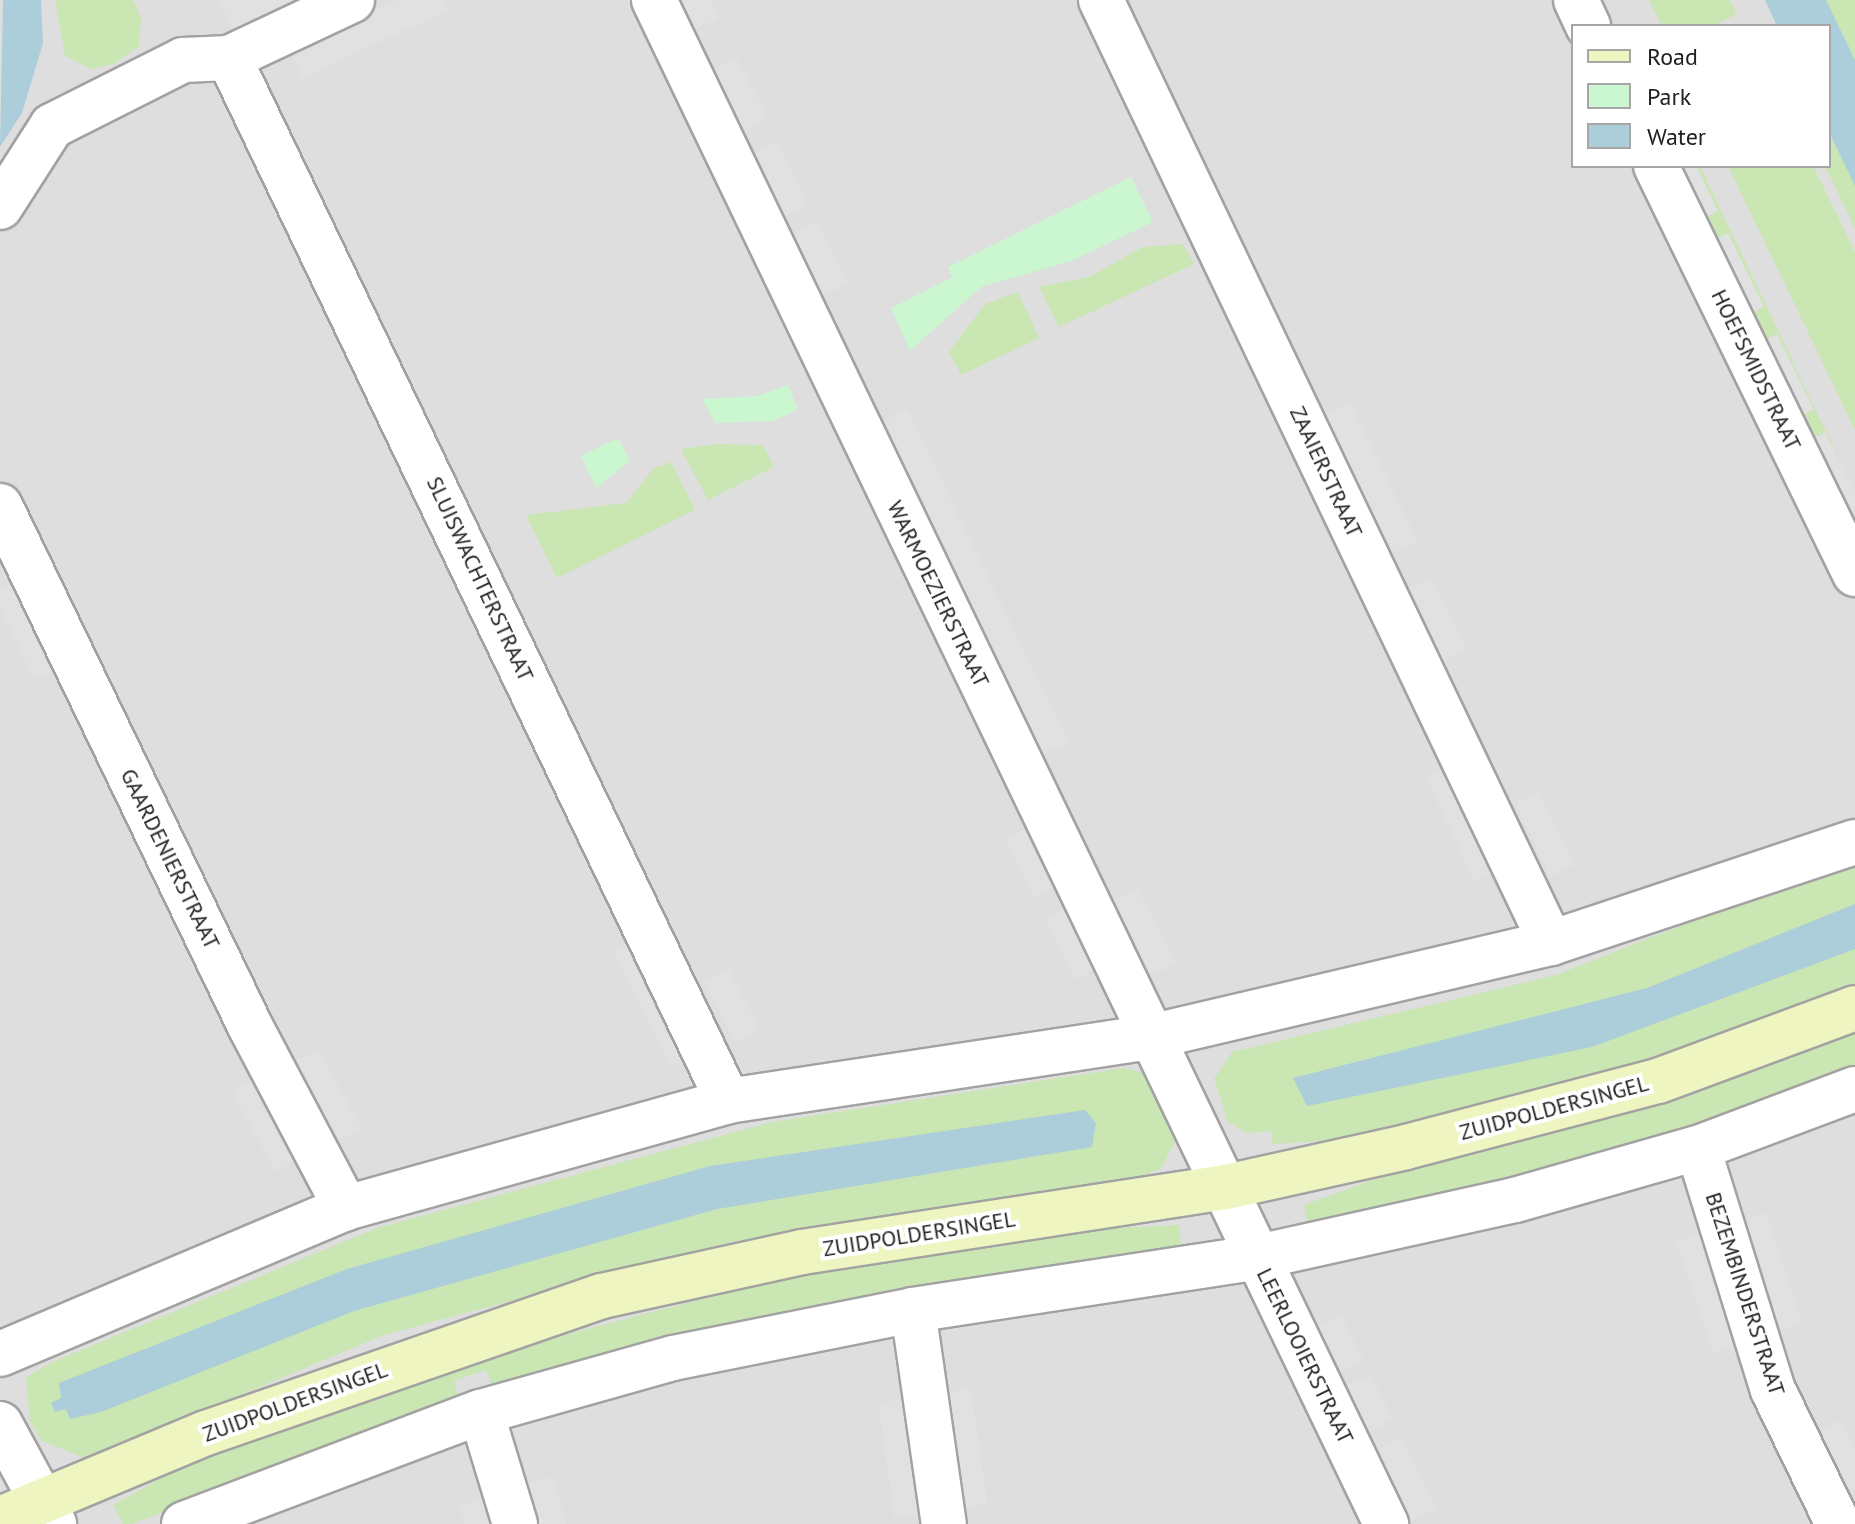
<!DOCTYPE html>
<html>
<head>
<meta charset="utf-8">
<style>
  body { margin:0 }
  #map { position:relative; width:1855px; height:1524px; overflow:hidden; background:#f0eee8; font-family:"PT Sans",sans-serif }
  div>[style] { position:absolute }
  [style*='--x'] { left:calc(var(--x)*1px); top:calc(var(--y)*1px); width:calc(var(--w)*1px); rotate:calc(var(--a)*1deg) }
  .residential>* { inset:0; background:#dfdede }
  .grass>* { inset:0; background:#c9e6b3 }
  .park>* { inset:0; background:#caf6d0 }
  .parking>* { inset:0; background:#e1e1e1; transform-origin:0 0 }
  .water>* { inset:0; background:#accdda }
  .roads { filter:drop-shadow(2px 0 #a2a2a2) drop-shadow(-2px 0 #a2a2a2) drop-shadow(0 2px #a2a2a2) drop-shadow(0 -2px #a2a2a2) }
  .street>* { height:44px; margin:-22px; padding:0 22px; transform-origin:22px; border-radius:22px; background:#fff }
  .secondary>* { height:44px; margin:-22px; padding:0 22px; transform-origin:22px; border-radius:22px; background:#eff5c1 }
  span { translate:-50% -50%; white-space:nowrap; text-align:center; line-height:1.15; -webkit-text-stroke:8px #fff; paint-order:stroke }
  .street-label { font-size:22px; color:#212121 }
  .legend { position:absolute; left:1571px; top:24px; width:260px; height:144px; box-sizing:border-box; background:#fff; border:2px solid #a6a6a6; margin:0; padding:10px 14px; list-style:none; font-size:24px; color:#212121 }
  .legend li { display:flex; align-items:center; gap:16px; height:40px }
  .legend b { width:40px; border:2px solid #a6a6a6 }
</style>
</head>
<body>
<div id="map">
  <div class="residential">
    <div style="clip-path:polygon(evenodd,0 0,1855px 0,1855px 1524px,0 1524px,0 0,1573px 26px,1829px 26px,1829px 166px,1573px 166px,1573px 26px)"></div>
  </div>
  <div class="grass">
    <div style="clip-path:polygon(55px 0,133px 0,141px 18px,139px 46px,114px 64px,91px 69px,65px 56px)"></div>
    <div style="clip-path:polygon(1649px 0,1730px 0,1737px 14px,1712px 26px,1662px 26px)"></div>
    <div style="clip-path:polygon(1826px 0,1855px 0,1855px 61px)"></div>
    <div style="clip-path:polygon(1829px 132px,1855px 186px,1855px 228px,1825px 166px)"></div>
    <div style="clip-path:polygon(1696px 166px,1700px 166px,1855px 493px,1825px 433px,1810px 440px,1798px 416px,1813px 409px,1777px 335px,1762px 342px,1749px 315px,1764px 307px,1728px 234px,1713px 241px,1702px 219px,1718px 211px)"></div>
    <div style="clip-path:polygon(1728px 166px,1813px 166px,1855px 252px,1855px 430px)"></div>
    <div style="clip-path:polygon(1183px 244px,1194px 264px,1059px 327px,1039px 287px,1089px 277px,1143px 247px)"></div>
    <div style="clip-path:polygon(1018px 292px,1039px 338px,961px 375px,949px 352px,985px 304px)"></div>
    <div style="clip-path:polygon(716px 444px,763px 445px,774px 467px,708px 500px,681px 449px)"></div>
    <div style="clip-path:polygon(671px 462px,695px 510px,557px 578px,526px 515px,626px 503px,654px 468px)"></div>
    <div style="clip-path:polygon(1855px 857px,1855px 983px,1736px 1030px,1512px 1102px,1345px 1140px,1272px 1144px,1271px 1131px,1248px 1133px,1228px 1122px,1214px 1079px,1232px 1052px,1556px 975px)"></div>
    <div style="clip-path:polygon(1855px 1030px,1855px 1069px,1688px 1132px,1309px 1229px,1304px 1205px,1369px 1181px,1608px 1118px)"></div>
    <div style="clip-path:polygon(1123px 1068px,1151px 1074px,1177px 1138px,1161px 1168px,1134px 1180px,727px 1243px,611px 1274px,384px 1335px,87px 1459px,42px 1441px,30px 1421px,26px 1377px,52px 1362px,377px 1228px,772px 1122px)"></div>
    <div style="clip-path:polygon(1179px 1225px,1182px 1255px,493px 1388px,486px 1370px,454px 1381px,459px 1400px,132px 1524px,123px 1524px,113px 1505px,201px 1456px,440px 1368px,766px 1282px,1099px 1229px)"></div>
  </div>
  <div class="park">
    <div style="clip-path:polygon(1131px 177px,1153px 222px,1071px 261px,981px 287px,910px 351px,891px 308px,952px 277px,948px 267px)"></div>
    <div style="clip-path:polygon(788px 385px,798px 409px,774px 421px,715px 423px,702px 399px,757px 396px)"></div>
    <div style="clip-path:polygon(618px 438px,630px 461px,596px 488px,581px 456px)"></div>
  </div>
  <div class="parking">
    <div style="clip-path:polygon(225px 0,293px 0,234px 29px,220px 2px)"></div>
    <div style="clip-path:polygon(398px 0,443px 0,448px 10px,302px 78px,290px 51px)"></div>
    <div style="clip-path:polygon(678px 0,709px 0,718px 18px,693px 30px)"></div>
    <div style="left:736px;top:57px;width:69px;height:27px;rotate:62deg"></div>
    <div style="left:776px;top:142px;width:70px;height:27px;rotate:63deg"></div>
    <div style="clip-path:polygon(1676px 166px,1696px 166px,1718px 211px,1702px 219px)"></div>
    <div style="left:817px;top:222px;width:69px;height:28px;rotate:63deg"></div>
    <div style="left:1728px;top:233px;width:82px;height:17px;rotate:64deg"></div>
    <div style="left:1777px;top:334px;width:84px;height:17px;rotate:64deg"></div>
    <div style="left:1350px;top:402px;width:154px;height:28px;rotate:64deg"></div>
    <div style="left:907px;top:410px;width:369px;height:30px;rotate:64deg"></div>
    <div style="clip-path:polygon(1825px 432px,1855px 493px,1855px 510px,1846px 514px,1810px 440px)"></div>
    <div style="left:1432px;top:577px;width:81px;height:27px;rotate:65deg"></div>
    <div style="clip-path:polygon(18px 580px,61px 668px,35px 680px,0 609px,0 589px)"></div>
    <div style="left:1450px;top:767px;width:114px;height:26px;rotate:65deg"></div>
    <div style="left:1539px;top:792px;width:81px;height:26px;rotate:65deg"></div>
    <div style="left:1033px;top:826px;width:64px;height:30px;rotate:64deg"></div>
    <div style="left:1137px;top:889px;width:84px;height:29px;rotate:62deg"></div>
    <div style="left:1071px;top:906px;width:68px;height:28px;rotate:64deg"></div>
    <div style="left:638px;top:938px;width:130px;height:28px;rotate:63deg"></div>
    <div style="left:729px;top:969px;width:68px;height:28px;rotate:63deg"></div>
    <div style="left:319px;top:1049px;width:90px;height:30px;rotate:62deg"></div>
    <div style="left:259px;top:1078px;width:90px;height:30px;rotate:62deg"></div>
    <div style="left:1767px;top:1213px;width:115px;height:29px;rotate:72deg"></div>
    <div style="left:1704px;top:1233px;width:117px;height:29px;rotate:72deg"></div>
    <div style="left:1341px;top:1315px;width:51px;height:28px;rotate:63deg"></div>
    <div style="left:1371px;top:1374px;width:51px;height:28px;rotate:64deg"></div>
    <div style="left:971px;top:1389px;width:116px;height:28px;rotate:82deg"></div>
    <div style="left:907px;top:1399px;width:116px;height:29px;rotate:82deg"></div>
    <div style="clip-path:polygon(1841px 1420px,1855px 1449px,1855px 1486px,1845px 1491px,1816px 1432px)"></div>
    <div style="left:1401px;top:1438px;width:78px;height:28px;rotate:63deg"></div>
    <div style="clip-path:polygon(552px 1477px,567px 1524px,535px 1524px,523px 1486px)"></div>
    <div style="clip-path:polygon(488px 1497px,497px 1524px,465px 1524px,459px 1507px)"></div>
  </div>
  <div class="water">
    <div style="clip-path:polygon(3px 0,41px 0,43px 43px,22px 113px,0 147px)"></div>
    <div style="clip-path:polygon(1765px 0,1826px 0,1855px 60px,1855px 186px,1829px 132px,1829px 26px,1777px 26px)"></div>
    <div style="clip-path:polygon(1855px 904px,1855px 949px,1592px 1047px,1307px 1106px,1293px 1078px,1647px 988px)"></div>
    <div style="clip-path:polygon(1085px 1110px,1096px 1123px,1092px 1147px,717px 1209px,354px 1311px,101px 1412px,70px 1419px,66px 1409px,55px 1412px,51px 1403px,61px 1398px,59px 1383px,347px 1269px,710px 1166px)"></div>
  </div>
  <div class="roads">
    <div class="street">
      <div style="--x:654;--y:0;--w:1691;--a:64.34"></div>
      <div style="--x:1101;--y:0;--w:1045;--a:64.49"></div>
      <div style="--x:1576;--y:0;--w:29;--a:65"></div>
      <div style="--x:229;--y:58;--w:1156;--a:64.43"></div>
      <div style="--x:1656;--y:166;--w:454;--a:64"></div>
      <div style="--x:0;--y:207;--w:96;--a:-57.3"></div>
      <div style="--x:52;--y:126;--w:147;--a:-26.7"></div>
      <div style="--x:183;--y:60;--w:46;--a:-2.5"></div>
      <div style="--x:229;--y:58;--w:136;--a:-25.2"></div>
      <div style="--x:0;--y:506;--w:577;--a:64.32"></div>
      <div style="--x:250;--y:1026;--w:206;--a:62.2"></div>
      <div style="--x:1698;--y:1148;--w:253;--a:72.8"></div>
      <div style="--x:1773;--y:1390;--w:149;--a:64.1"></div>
      <div style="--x:913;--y:1310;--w:216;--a:81.8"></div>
      <div style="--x:0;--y:1354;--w:376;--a:-22.9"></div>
      <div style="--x:346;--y:1208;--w:397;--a:-15.6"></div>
      <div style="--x:728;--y:1101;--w:427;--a:-8.6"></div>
      <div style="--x:1150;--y:1037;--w:412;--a:-13.2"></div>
      <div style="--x:1551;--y:943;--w:320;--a:-18.4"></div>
      <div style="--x:481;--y:1412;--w:117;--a:73.1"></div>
      <div style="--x:0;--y:1424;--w:114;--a:61.6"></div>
      <div style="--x:184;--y:1524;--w:317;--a:-20.7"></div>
      <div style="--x:481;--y:1412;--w:199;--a:-15.7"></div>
      <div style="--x:673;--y:1358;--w:245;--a:-11.3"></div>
      <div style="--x:913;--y:1310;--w:349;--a:-8.7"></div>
      <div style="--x:1258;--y:1257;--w:263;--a:-12.5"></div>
      <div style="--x:1515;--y:1200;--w:190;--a:-15.9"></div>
      <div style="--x:1698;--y:1148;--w:168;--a:-20.6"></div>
    </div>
    <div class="secondary">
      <div style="--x:0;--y:1519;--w:223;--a:-22.7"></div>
      <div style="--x:206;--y:1433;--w:419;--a:-19.1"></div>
      <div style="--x:602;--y:1296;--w:205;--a:-12.4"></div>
      <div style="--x:802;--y:1252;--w:429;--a:-8.7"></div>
      <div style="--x:1226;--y:1187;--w:184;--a:-12.5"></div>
      <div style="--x:1406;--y:1147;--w:260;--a:-14.7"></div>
      <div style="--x:1658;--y:1081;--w:210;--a:-20.3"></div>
    </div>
  </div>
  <div class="street-label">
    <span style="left:1756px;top:370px;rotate:64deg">HOEFSMIDSTRAAT</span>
    <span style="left:1326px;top:472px;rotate:65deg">ZAAIERSTRAAT</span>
    <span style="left:480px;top:579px;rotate:65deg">SLUISWACHTERSTRAAT</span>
    <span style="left:938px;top:594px;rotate:64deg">WARMOEZIERSTRAAT</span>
    <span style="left:170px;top:859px;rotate:64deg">GAARDENIERSTRAAT</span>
    <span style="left:1554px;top:1108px;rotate:-15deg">ZUIDPOLDERSINGEL</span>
    <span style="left:919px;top:1234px;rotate:-9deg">ZUIDPOLDERSINGEL</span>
    <span style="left:1745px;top:1294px;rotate:72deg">BEZEMBINDERSTRAAT</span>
    <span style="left:1305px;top:1356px;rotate:64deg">LEERLOOIERSTRAAT</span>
    <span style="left:295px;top:1402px;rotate:-20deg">ZUIDPOLDERSINGEL</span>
  </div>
  <ul class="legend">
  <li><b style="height:10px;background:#eff5c1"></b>Road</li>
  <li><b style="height:22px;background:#caf6d0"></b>Park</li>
  <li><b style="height:22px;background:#accdda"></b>Water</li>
  </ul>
</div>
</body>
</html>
